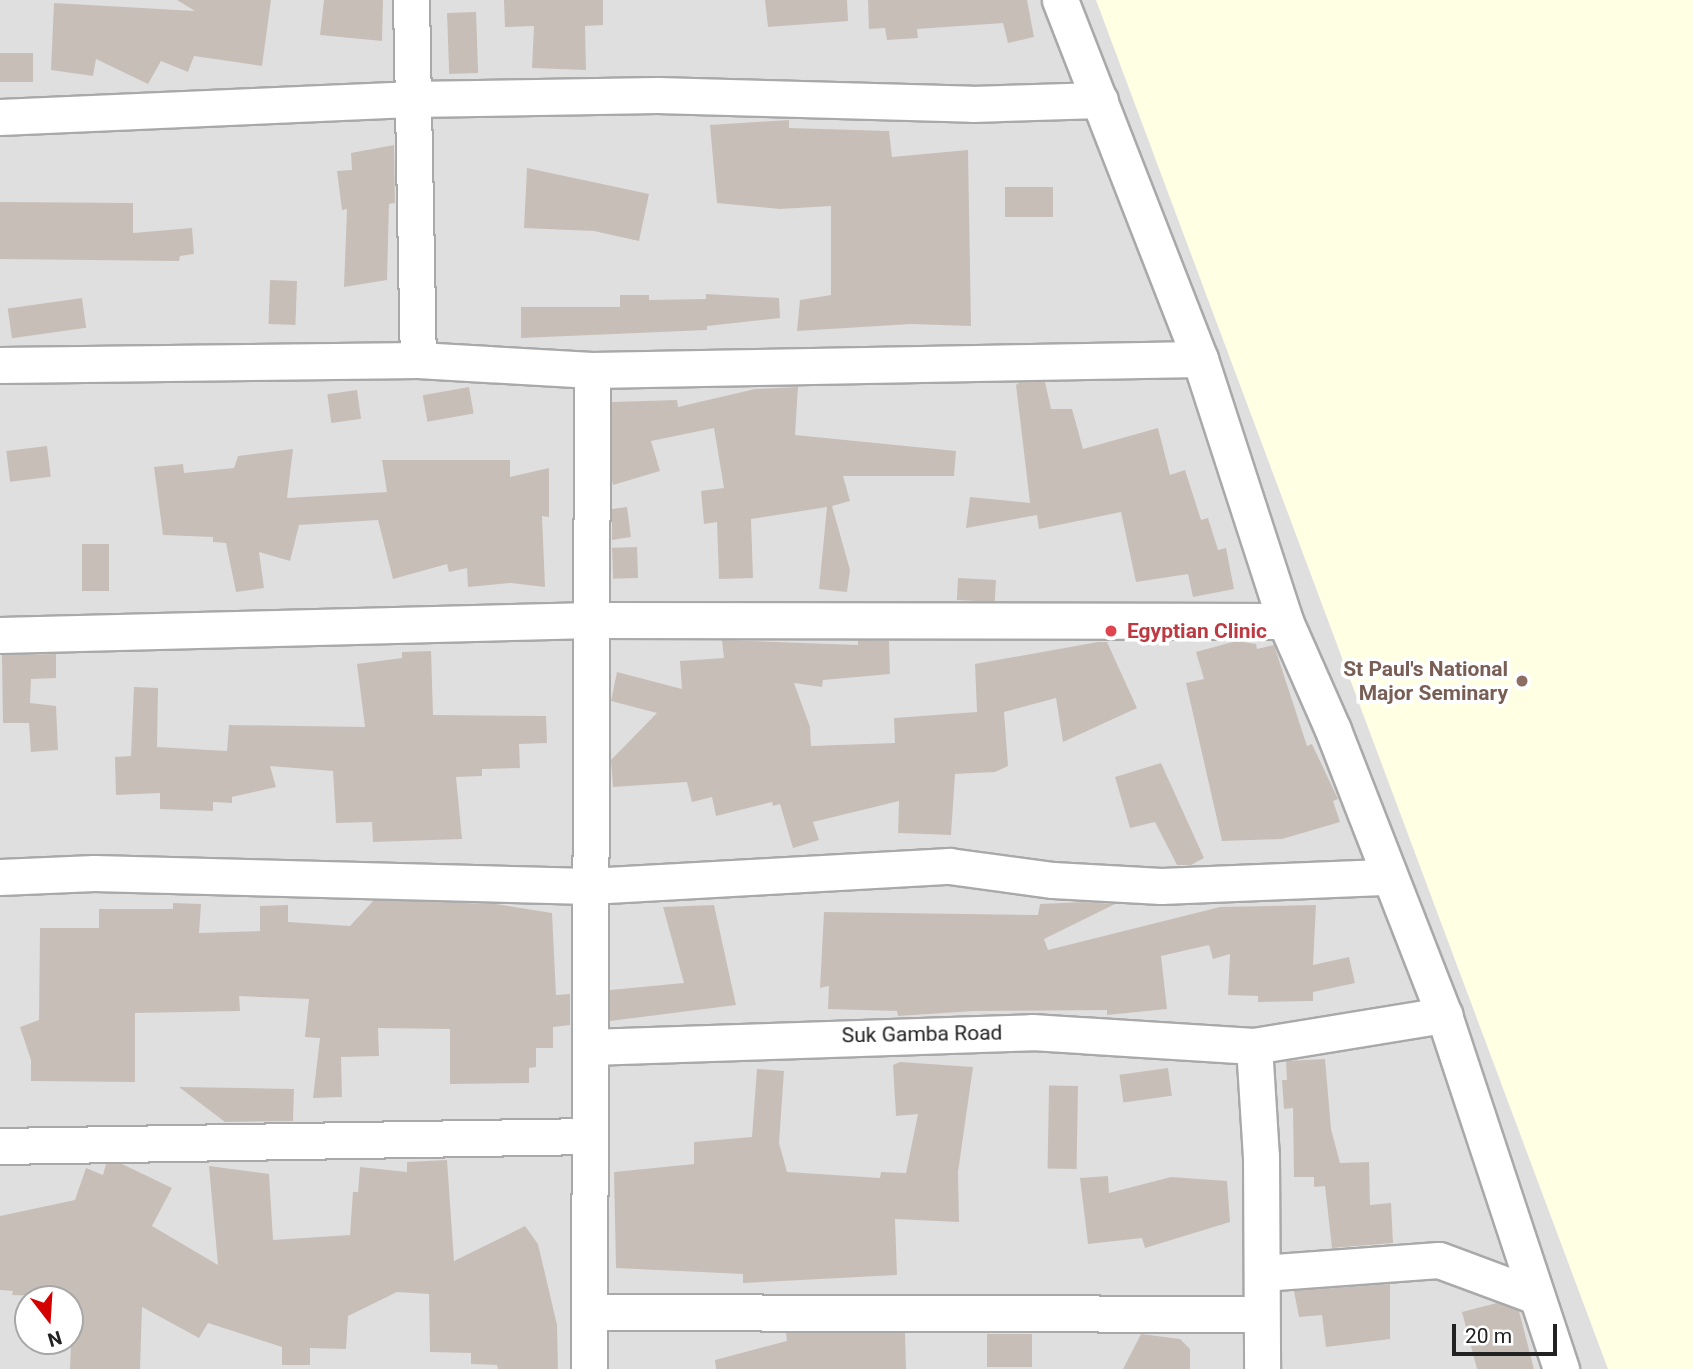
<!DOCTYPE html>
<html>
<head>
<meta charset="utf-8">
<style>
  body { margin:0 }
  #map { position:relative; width:1693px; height:1369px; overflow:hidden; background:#f2efe8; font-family:Roboto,sans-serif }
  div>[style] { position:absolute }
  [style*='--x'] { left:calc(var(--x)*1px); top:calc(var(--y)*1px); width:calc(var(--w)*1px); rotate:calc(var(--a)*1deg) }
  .residential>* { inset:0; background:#e0dfdf }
  .education>* { inset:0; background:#ffffe4 }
  .building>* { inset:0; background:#c7bfb7; transform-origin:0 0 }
  .roads { filter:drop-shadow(2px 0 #a9a9a9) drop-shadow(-2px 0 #a9a9a9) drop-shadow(0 2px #a9a9a9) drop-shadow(0 -2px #a9a9a9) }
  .street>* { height:35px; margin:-17.5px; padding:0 17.5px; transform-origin:17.5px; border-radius:17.5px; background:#fff }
  .dots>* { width:19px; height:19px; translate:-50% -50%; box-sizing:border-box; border:4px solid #fff; border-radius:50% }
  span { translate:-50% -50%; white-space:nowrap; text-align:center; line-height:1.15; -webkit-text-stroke:7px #fff; paint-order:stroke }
  .health-label { font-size:21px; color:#be3a42; font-weight:700 }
  .left { translate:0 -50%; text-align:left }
  .education-label { font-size:21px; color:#785e54; font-weight:700 }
  .right { translate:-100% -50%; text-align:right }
  .street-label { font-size:21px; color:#222 }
  .north { position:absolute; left:14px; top:1285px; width:70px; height:70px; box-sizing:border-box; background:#fff; border:2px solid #a7a7a7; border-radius:50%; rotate:163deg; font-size:19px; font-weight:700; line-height:28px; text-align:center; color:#222 }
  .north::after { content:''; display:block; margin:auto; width:24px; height:32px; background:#d30200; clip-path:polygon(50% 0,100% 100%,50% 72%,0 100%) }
  .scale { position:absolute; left:1452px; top:1324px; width:105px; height:32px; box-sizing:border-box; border:4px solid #222; border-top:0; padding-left:9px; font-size:21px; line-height:24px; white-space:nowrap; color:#222; -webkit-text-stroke:5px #fff; paint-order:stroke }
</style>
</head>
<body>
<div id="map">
  <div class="residential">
    <div style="clip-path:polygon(evenodd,0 0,1693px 0,1693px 1369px,0 1369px,0 0,28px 1299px,70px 1299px,70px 1341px,28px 1341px,28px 1299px)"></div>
  </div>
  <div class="education">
    <div style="clip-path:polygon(1096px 0,1693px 0,1693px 1369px,1608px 1369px)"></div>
  </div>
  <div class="building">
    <div style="clip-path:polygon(177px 0,271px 0,262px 66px,194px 56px,188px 72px,161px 61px,148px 84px,96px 59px,93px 76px,51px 70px,54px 3px,195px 11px)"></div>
    <div style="clip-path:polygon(324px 0,383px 0,382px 41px,320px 35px)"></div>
    <div style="clip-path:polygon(504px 0,603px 0,603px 25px,585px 26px,586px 70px,532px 68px,534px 26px,505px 27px)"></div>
    <div style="clip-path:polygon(765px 0,847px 0,848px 21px,768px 27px)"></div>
    <div style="clip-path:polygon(868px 0,1027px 0,1034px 37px,1008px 43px,1003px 23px,917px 29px,918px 38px,887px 40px,885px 28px,869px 29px)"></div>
    <div style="left:476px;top:12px;width:61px;height:29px;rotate:88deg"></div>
    <div style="left:0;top:53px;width:33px;height:29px"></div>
    <div style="clip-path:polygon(789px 120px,789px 128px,889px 131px,892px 157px,968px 150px,971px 326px,911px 324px,797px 331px,800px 300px,831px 295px,831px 206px,780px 209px,717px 203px,710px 125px)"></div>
    <div style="clip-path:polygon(394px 145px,395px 203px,389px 204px,387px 280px,344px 287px,347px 209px,342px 210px,337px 171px,352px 170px,351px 153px)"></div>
    <div style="clip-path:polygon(527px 168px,649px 194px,639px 241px,594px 231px,524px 228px)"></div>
    <div style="left:1005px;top:187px;width:48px;height:30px"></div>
    <div style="clip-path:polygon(0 202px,133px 203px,133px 233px,192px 228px,194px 254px,180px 256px,179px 261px,0 259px)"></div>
    <div style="left:270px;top:280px;width:27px;height:44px;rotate:2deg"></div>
    <div style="clip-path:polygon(706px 294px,779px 298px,780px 318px,707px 326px,707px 330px,521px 338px,521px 307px,620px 307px,620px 295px,649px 295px,649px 300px,706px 299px)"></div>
    <div style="left:82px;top:298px;width:30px;height:75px;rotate:82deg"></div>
    <div style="clip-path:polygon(1020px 382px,1045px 382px,1051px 409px,1072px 409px,1083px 449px,1158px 428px,1170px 475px,1185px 470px,1201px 520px,1208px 518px,1218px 550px,1226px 548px,1234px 589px,1193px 597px,1188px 574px,1136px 582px,1121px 512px,1039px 529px,1037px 515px,966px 528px,970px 497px,1030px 503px,1016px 385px)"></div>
    <div style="left:469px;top:387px;width:27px;height:47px;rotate:80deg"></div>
    <div style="clip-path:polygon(798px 387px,795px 435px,956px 451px,954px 476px,843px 476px,850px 501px,832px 506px,850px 570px,847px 592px,819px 589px,827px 507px,751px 519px,753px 578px,719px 579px,717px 522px,704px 524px,701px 491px,724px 488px,714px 428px,651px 441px,660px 471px,613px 485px,612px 481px,612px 402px,677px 400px,678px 407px,755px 389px)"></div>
    <div style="left:357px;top:390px;width:29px;height:30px;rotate:82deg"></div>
    <div style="left:47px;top:446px;width:31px;height:41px;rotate:83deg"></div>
    <div style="clip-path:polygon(293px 449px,287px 498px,387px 492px,382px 460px,510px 460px,510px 477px,549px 468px,549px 517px,542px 516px,545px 587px,511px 583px,468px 587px,467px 568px,449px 572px,447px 564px,393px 579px,378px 520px,299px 525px,290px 561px,259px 552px,264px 588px,236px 592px,226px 543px,213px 542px,213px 537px,163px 535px,154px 467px,183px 464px,184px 473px,234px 468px,238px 456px)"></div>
    <div style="clip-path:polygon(627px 507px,631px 537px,612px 540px,612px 509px)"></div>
    <div style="left:82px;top:544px;width:27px;height:47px"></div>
    <div style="left:637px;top:547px;width:31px;height:25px;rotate:88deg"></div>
    <div style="left:958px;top:578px;width:38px;height:22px;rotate:3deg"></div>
    <div style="clip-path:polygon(722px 640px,858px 645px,858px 640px,889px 641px,890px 674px,823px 680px,822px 687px,794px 683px,810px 727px,811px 746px,895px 743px,894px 718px,977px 712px,975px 664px,1098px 642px,1107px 642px,1137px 708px,1063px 742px,1056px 698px,1004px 712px,1008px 766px,995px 772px,955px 774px,951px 835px,898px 833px,899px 801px,813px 822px,819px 840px,793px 848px,780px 804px,773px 806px,772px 802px,716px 816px,712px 797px,692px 802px,687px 782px,613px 787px,611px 760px,657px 713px,611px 701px,617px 672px,682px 689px,680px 661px,724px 658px)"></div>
    <div style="clip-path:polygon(1236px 641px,1256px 644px,1257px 649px,1274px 645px,1307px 746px,1312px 744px,1338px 799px,1333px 801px,1340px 822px,1282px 839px,1222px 841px,1186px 683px,1204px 679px,1196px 652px)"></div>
    <div style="clip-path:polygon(431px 651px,433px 715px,546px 716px,547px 743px,519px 744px,520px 768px,482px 769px,482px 776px,456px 777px,462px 839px,373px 842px,372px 822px,336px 823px,333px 771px,270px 766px,276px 787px,232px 797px,232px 803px,213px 802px,213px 811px,160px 809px,160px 793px,116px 795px,115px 757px,131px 756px,134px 687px,158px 688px,157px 747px,227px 751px,229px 725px,365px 727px,357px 664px,402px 658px,402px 652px)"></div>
    <div style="clip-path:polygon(56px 654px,56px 678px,31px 679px,30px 703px,56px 706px,58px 750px,31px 752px,29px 723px,3px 723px,2px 655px)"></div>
    <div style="clip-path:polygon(1161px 763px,1204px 858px,1191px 865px,1177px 865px,1155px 822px,1130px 828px,1115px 777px)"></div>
    <div style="clip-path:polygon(374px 900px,496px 904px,552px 913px,556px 995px,570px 994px,570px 1025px,553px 1027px,553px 1048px,536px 1048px,536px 1067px,529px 1068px,529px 1083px,450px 1084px,450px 1029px,378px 1028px,379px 1056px,341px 1057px,342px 1097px,313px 1098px,320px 1038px,305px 1037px,309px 999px,239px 996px,240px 1011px,135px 1013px,135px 1082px,31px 1081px,31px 1060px,20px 1027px,39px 1020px,40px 928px,99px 928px,99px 909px,173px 909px,173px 903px,201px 904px,199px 933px,260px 931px,260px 906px,288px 905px,288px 922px,350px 926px)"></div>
    <div style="clip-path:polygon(1085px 902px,1115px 904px,1044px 939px,1048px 950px,1220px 907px,1316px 905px,1313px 965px,1349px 957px,1355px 983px,1313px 992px,1313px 1001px,1258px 1002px,1258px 996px,1228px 995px,1230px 954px,1213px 959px,1209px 945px,1161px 956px,1167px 1009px,1107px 1015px,1107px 1010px,974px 1011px,898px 1016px,897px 1011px,828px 1009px,829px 986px,820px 988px,824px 912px,1038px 915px,1040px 904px)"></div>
    <div style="clip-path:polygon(714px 905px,736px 1005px,610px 1021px,610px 990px,684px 983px,663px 907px)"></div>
    <div style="clip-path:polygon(1325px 1059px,1331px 1129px,1340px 1163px,1369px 1162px,1370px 1205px,1391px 1203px,1393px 1243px,1332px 1248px,1325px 1186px,1314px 1187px,1314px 1177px,1294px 1177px,1293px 1108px,1284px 1109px,1282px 1080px,1287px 1080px,1286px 1061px)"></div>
    <div style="clip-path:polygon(900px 1062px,973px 1067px,958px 1172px,959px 1222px,895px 1219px,897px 1275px,743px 1283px,743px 1274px,616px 1268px,614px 1172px,694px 1164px,694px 1142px,752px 1137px,757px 1069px,784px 1071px,779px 1143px,787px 1172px,880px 1178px,881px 1172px,906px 1173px,918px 1114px,896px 1116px,893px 1065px)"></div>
    <div style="left:1168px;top:1068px;width:28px;height:49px;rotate:82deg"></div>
    <div style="left:1078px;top:1086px;width:83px;height:29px;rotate:91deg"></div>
    <div style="clip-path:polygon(179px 1087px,294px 1089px,293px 1121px,225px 1122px)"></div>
    <div style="clip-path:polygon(447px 1160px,454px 1261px,525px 1226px,538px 1244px,557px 1325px,558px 1369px,498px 1369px,497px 1365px,471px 1364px,471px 1353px,430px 1352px,429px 1294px,397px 1292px,348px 1316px,346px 1349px,310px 1348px,310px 1365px,282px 1365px,282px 1347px,208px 1323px,199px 1338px,142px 1307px,140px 1369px,70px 1369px,73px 1297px,12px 1295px,13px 1291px,0 1290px,0 1216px,75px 1200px,86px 1168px,103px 1175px,106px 1164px,122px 1164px,172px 1188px,152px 1226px,218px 1265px,209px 1166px,269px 1174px,273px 1240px,350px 1235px,353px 1192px,358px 1192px,360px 1167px,407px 1172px,407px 1162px)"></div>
    <div style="clip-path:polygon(1108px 1176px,1109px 1193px,1171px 1177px,1227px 1181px,1230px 1222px,1145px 1248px,1142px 1238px,1088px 1244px,1080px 1178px)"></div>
    <div style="clip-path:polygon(1390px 1284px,1390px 1339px,1326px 1347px,1322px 1315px,1299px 1317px,1294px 1291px)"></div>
    <div style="clip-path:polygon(1497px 1303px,1519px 1311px,1534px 1369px,1477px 1369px,1462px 1312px)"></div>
    <div style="clip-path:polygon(786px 1333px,905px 1333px,906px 1369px,716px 1369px,715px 1360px,787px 1341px)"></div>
    <div style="left:1032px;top:1334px;width:33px;height:45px;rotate:90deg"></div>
    <div style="clip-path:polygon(1141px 1334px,1180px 1339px,1190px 1349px,1190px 1369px,1123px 1369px)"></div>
  </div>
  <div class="roads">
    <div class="street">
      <div style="--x:411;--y:0;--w:360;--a:88.9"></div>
      <div style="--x:1060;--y:0;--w:385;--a:68.7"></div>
      <div style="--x:1200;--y:359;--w:275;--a:72"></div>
      <div style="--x:1285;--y:621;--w:119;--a:66.2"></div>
      <div style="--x:1333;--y:730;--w:306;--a:68.7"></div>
      <div style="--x:1444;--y:1015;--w:373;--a:71.7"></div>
      <div style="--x:0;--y:117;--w:410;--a:-2.5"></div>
      <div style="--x:410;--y:99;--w:247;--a:-0.9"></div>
      <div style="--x:657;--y:95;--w:315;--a:1.6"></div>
      <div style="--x:972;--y:104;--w:128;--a:-1.8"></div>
      <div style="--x:0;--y:365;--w:418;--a:-0.7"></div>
      <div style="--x:418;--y:360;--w:174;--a:3.3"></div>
      <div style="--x:592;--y:370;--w:608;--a:-1.04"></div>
      <div style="--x:0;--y:635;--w:592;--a:-1.45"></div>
      <div style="--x:592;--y:620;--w:693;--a:0.08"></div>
      <div style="--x:0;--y:877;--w:94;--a:-2.4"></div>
      <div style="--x:94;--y:873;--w:495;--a:1.5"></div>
      <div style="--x:589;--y:886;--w:361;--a:-3.2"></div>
      <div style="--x:949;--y:866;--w:105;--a:7.7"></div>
      <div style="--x:1053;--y:880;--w:108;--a:3.2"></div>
      <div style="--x:1161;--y:886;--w:228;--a:-2.3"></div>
      <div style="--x:1254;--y:1046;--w:110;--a:86.4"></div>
      <div style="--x:1261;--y:1156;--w:213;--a:89.7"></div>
      <div style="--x:590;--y:1047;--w:442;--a:-1.9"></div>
      <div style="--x:1032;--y:1032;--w:222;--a:3.6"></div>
      <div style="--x:1254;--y:1046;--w:193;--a:-9.3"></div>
      <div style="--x:0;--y:1146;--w:590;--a:-0.97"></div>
      <div style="--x:1262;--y:1273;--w:177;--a:-4.2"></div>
      <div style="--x:1439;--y:1260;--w:103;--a:20.4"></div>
      <div style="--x:589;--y:1312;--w:671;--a:0.17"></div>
      <div style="--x:589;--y:1369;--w:999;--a:-89.83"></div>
    </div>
  </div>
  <div class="dots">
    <div style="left:1111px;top:631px;background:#e0444e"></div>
    <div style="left:1522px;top:681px;background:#8d6e63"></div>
  </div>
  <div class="health-label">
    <span class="left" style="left:1127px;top:631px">Egyptian Clinic</span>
  </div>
  <div class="education-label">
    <span class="right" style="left:1508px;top:681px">St Paul's National<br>Major Seminary</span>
  </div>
  <div class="street-label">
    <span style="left:922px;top:1034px;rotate:-1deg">Suk Gamba Road</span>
  </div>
  <div class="north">N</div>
  <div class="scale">20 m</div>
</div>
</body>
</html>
